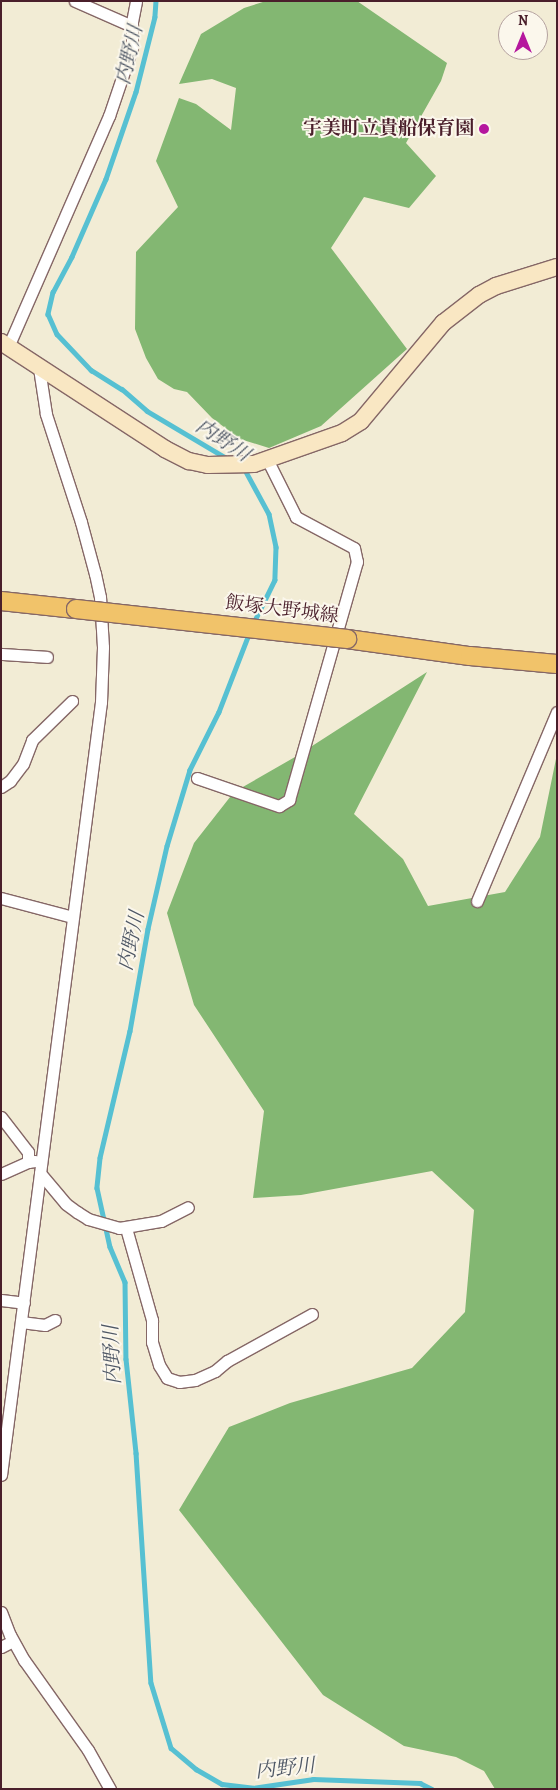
<!DOCTYPE html>
<html>
<head>
<meta charset="utf-8">
<style>
  body { margin:0 }
  #map { position:relative; width:558px; height:1790px; overflow:hidden; background:#f2ecd5; font-family:Alegreya,"Noto Serif JP",serif }
  div>[style] { position:absolute }
  [style*='--x'] { left:calc(var(--x)*1px); top:calc(var(--y)*1px); width:calc(var(--w)*1px); rotate:calc(var(--a)*1deg) }
  .forest>* { inset:0; background:#83b772 }
  .stream>* { height:4.5px; margin:-2.25px; padding:0 2.25px; transform-origin:2.25px; border-radius:2.25px; background:#56c0d2 }
  .roads { filter:drop-shadow(1px 0 #856766) drop-shadow(-1px 0 #856766) drop-shadow(0 1px #856766) drop-shadow(0 -1px #856766) }
  .street>* { height:11px; margin:-5.5px; padding:0 5.5px; transform-origin:5.5px; border-radius:5.5px; background:#fff }
  .secondary>* { height:16px; margin:-8px; padding:0 8px; transform-origin:8px; border-radius:8px; background:#f9e7c3 }
  .primary>* { height:18px; margin:-9px; padding:0 9px; transform-origin:9px; border-radius:9px; background:#f1c36a }
  .bridges { filter:drop-shadow(1px 0 #856766) drop-shadow(-1px 0 #856766) drop-shadow(0 1px #856766) drop-shadow(0 -1px #856766) }
  .primary-bridge>* { height:18px; margin:-9px; padding:0 9px; transform-origin:9px; border-radius:9px; background:#f1c36a }
  .dots>* { width:14px; height:14px; translate:-50% -50%; box-sizing:border-box; border:2px solid #fbf7ec; border-radius:50% }
  span { translate:-50% -50%; white-space:nowrap; text-align:center; line-height:1.15; -webkit-text-stroke:4px #fbf7ec; paint-order:stroke }
  .poi-label { font-size:19px; color:#4a1f2b; font-weight:700 }
  .right { translate:-100% -50%; text-align:right }
  .street-label { font-size:19px; color:#4a1f2b }
  .water-label { font-size:20px; color:#4e5765; font-style:italic }
  .frame { position:absolute; inset:0; border:2px solid #4a1f2b; pointer-events:none }
  .north { position:absolute; left:498px; top:10px; width:50px; height:50px; box-sizing:border-box; background:#fbf7ec; border:1px solid #b4a19f; border-radius:50%; rotate:0deg; font-size:14px; font-weight:700; line-height:20px; text-align:center; color:#4a1f2b }
  .north::after { content:''; display:block; margin:auto; width:18px; height:22px; background:#b5179e; clip-path:polygon(50% 0,100% 100%,50% 72%,0 100%) }
</style>
</head>
<body>
<div id="map">
  <div class="forest">
    <div style="clip-path:polygon(266px 1px,357px 1px,447px 63px,441px 81px,406px 143px,436px 176px,409px 208px,364px 197px,331px 248px,407px 349px,321px 426px,269px 448px,240px 439px,212px 418px,187px 392px,174px 389px,158px 379px,146px 358px,135px 329px,136px 252px,178px 207px,156px 161px,179px 98px,196px 104px,231px 130px,236px 88px,212px 79px,179px 84px,201px 34px,244px 8px)"></div>
    <div style="clip-path:polygon(427px 672px,354px 814px,403px 859px,428px 906px,505px 892px,540px 837px,557px 754px,557px 1789px,495px 1789px,484px 1771px,456px 1757px,404px 1746px,323px 1695px,179px 1510px,229px 1427px,290px 1403px,412px 1368px,465px 1312px,474px 1210px,432px 1171px,301px 1195px,253px 1198px,264px 1111px,194px 1005px,167px 913px,194px 843px,234px 792px,295px 757px)"></div>
  </div>
  <div class="stream">
    <div style="--x:156;--y:1;--w:16;--a:94"></div>
    <div style="--x:155;--y:17;--w:77;--a:104.2"></div>
    <div style="--x:136;--y:92;--w:92;--a:109"></div>
    <div style="--x:106;--y:179;--w:85;--a:113.6"></div>
    <div style="--x:72;--y:257;--w:40;--a:118"></div>
    <div style="--x:53;--y:292;--w:23;--a:103"></div>
    <div style="--x:48;--y:314;--w:22;--a:66"></div>
    <div style="--x:57;--y:334;--w:50;--a:46.6"></div>
    <div style="--x:91;--y:370;--w:36;--a:32"></div>
    <div style="--x:122;--y:389;--w:33;--a:41"></div>
    <div style="--x:147;--y:411;--w:94;--a:30.7"></div>
    <div style="--x:244;--y:468;--w:52;--a:61.5"></div>
    <div style="--x:269;--y:514;--w:34;--a:78"></div>
    <div style="--x:276;--y:547;--w:33;--a:92"></div>
    <div style="--x:275;--y:580;--w:50;--a:116.1"></div>
    <div style="--x:250;--y:632;--w:86;--a:111.2"></div>
    <div style="--x:219;--y:712;--w:65;--a:116.6"></div>
    <div style="--x:190;--y:770;--w:79;--a:106.8"></div>
    <div style="--x:167;--y:846;--w:85;--a:102.9"></div>
    <div style="--x:148;--y:929;--w:104;--a:100"></div>
    <div style="--x:130;--y:1031;--w:130;--a:103.3"></div>
    <div style="--x:100;--y:1158;--w:30;--a:96"></div>
    <div style="--x:97;--y:1188;--w:60;--a:77.6"></div>
    <div style="--x:110;--y:1247;--w:38;--a:67"></div>
    <div style="--x:125;--y:1282;--w:77;--a:89.3"></div>
    <div style="--x:126;--y:1359;--w:95;--a:83.9"></div>
    <div style="--x:136;--y:1453;--w:230;--a:86.3"></div>
    <div style="--x:151;--y:1683;--w:68;--a:72.9"></div>
    <div style="--x:171;--y:1748;--w:33;--a:40"></div>
    <div style="--x:196;--y:1769;--w:30;--a:30"></div>
    <div style="--x:222;--y:1784;--w:31;--a:7"></div>
    <div style="--x:253;--y:1788;--w:61;--a:-8.5"></div>
    <div style="--x:313;--y:1779;--w:107;--a:2.1"></div>
    <div style="--x:420;--y:1783;--w:13;--a:27"></div>
  </div>
  <div class="roads">
    <div class="street">
      <div style="--x:75;--y:1;--w:62;--a:23.7"></div>
      <div style="--x:8;--y:347;--w:252;--a:-66.4"></div>
      <div style="--x:109;--y:116;--w:72;--a:-71.3"></div>
      <div style="--x:132;--y:48;--w:26;--a:-90"></div>
      <div style="--x:132;--y:22;--w:21;--a:-79"></div>
      <div style="--x:1;--y:654;--w:46;--a:3.7"></div>
      <div style="--x:197;--y:778;--w:87;--a:18.9"></div>
      <div style="--x:279;--y:806;--w:12;--a:-31"></div>
      <div style="--x:289;--y:800;--w:248;--a:-74.1"></div>
      <div style="--x:357;--y:562;--w:14;--a:-102"></div>
      <div style="--x:354;--y:548;--w:66;--a:-151.9"></div>
      <div style="--x:296;--y:517;--w:65;--a:-116.6"></div>
      <div style="--x:1;--y:787;--w:11;--a:-34"></div>
      <div style="--x:10;--y:781;--w:21;--a:-53"></div>
      <div style="--x:23;--y:764;--w:26;--a:-69"></div>
      <div style="--x:32;--y:740;--w:56;--a:-44.3"></div>
      <div style="--x:1;--y:898;--w:74;--a:14.8"></div>
      <div style="--x:477;--y:901;--w:205;--a:-67.1"></div>
      <div style="--x:1;--y:1117;--w:44;--a:52.4"></div>
      <div style="--x:28;--y:1152;--w:10;--a:90"></div>
      <div style="--x:40;--y:1173;--w:40;--a:50"></div>
      <div style="--x:66;--y:1204;--w:14;--a:36"></div>
      <div style="--x:77;--y:1212;--w:13;--a:32"></div>
      <div style="--x:88;--y:1219;--w:32;--a:16"></div>
      <div style="--x:119;--y:1228;--w:43;--a:-9.5"></div>
      <div style="--x:161;--y:1221;--w:30;--a:-27"></div>
      <div style="--x:1;--y:1174;--w:30;--a:-24"></div>
      <div style="--x:28;--y:1162;--w:7;--a:-8"></div>
      <div style="--x:126;--y:1228;--w:96;--a:74.2"></div>
      <div style="--x:152;--y:1320;--w:22;--a:90"></div>
      <div style="--x:152;--y:1342;--w:24;--a:73"></div>
      <div style="--x:159;--y:1365;--w:15;--a:58"></div>
      <div style="--x:167;--y:1378;--w:13;--a:18"></div>
      <div style="--x:179;--y:1382;--w:16;--a:-7"></div>
      <div style="--x:195;--y:1380;--w:22;--a:-24"></div>
      <div style="--x:215;--y:1371;--w:16;--a:-40"></div>
      <div style="--x:227;--y:1361;--w:97;--a:-28.9"></div>
      <div style="--x:1;--y:1300;--w:23;--a:7"></div>
      <div style="--x:21;--y:1322;--w:24;--a:7"></div>
      <div style="--x:45;--y:1325;--w:11;--a:-27"></div>
      <div style="--x:1;--y:1475;--w:779;--a:-82.63"></div>
      <div style="--x:101;--y:702;--w:55;--a:-87.9"></div>
      <div style="--x:103;--y:647;--w:50;--a:-93.4"></div>
      <div style="--x:100;--y:597;--w:24;--a:-102"></div>
      <div style="--x:95;--y:574;--w:54;--a:-105.1"></div>
      <div style="--x:81;--y:522;--w:114;--a:-108"></div>
      <div style="--x:46;--y:414;--w:47;--a:-98.7"></div>
      <div style="--x:1;--y:1612;--w:25;--a:69"></div>
      <div style="--x:10;--y:1635;--w:29;--a:61"></div>
      <div style="--x:24;--y:1660;--w:110;--a:54.6"></div>
      <div style="--x:88;--y:1750;--w:45;--a:60.6"></div>
      <div style="--x:1;--y:1647;--w:13;--a:-27"></div>
    </div>
    <div class="secondary">
      <div style="--x:1;--y:342;--w:196;--a:33.1"></div>
      <div style="--x:165;--y:449;--w:27;--a:27"></div>
      <div style="--x:189;--y:461;--w:19;--a:12"></div>
      <div style="--x:208;--y:465;--w:46;--a:-1.2"></div>
      <div style="--x:254;--y:464;--w:93;--a:-19.4"></div>
      <div style="--x:342;--y:433;--w:22;--a:-32"></div>
      <div style="--x:361;--y:421;--w:128;--a:-50.1"></div>
      <div style="--x:443;--y:323;--w:46;--a:-37.9"></div>
      <div style="--x:479;--y:295;--w:19;--a:-28"></div>
      <div style="--x:496;--y:286;--w:64;--a:-17.3"></div>
    </div>
    <div class="primary">
      <div style="--x:1;--y:601;--w:75;--a:6.1"></div>
      <div style="--x:347;--y:639;--w:124;--a:7.9"></div>
      <div style="--x:470;--y:656;--w:87;--a:5.3"></div>
    </div>
  </div>
  <div class="bridges">
    <div class="primary-bridge">
      <div style="--x:76;--y:609;--w:273;--a:6.3"></div>
    </div>
  </div>
  <div class="dots">
    <div style="left:484px;top:129px;background:#b5179e"></div>
  </div>
  <div class="poi-label">
    <span class="right" style="left:474px;top:129px">宇美町立貴船保育園</span>
  </div>
  <div class="street-label">
    <span style="left:282px;top:610px;rotate:7deg">飯塚大野城線</span>
  </div>
  <div class="water-label">
    <span style="left:129px;top:55px;rotate:-77deg">内野川</span>
    <span style="left:223px;top:440px;rotate:33deg">内野川</span>
    <span style="left:131px;top:941px;rotate:-78deg">内野川</span>
    <span style="left:112px;top:1355px;rotate:-93deg">内野川</span>
    <span style="left:285px;top:1768px;rotate:-6deg">内野川</span>
  </div>
  <div class="frame"></div>
  <div class="north">N</div>
</div>
</body>
</html>
